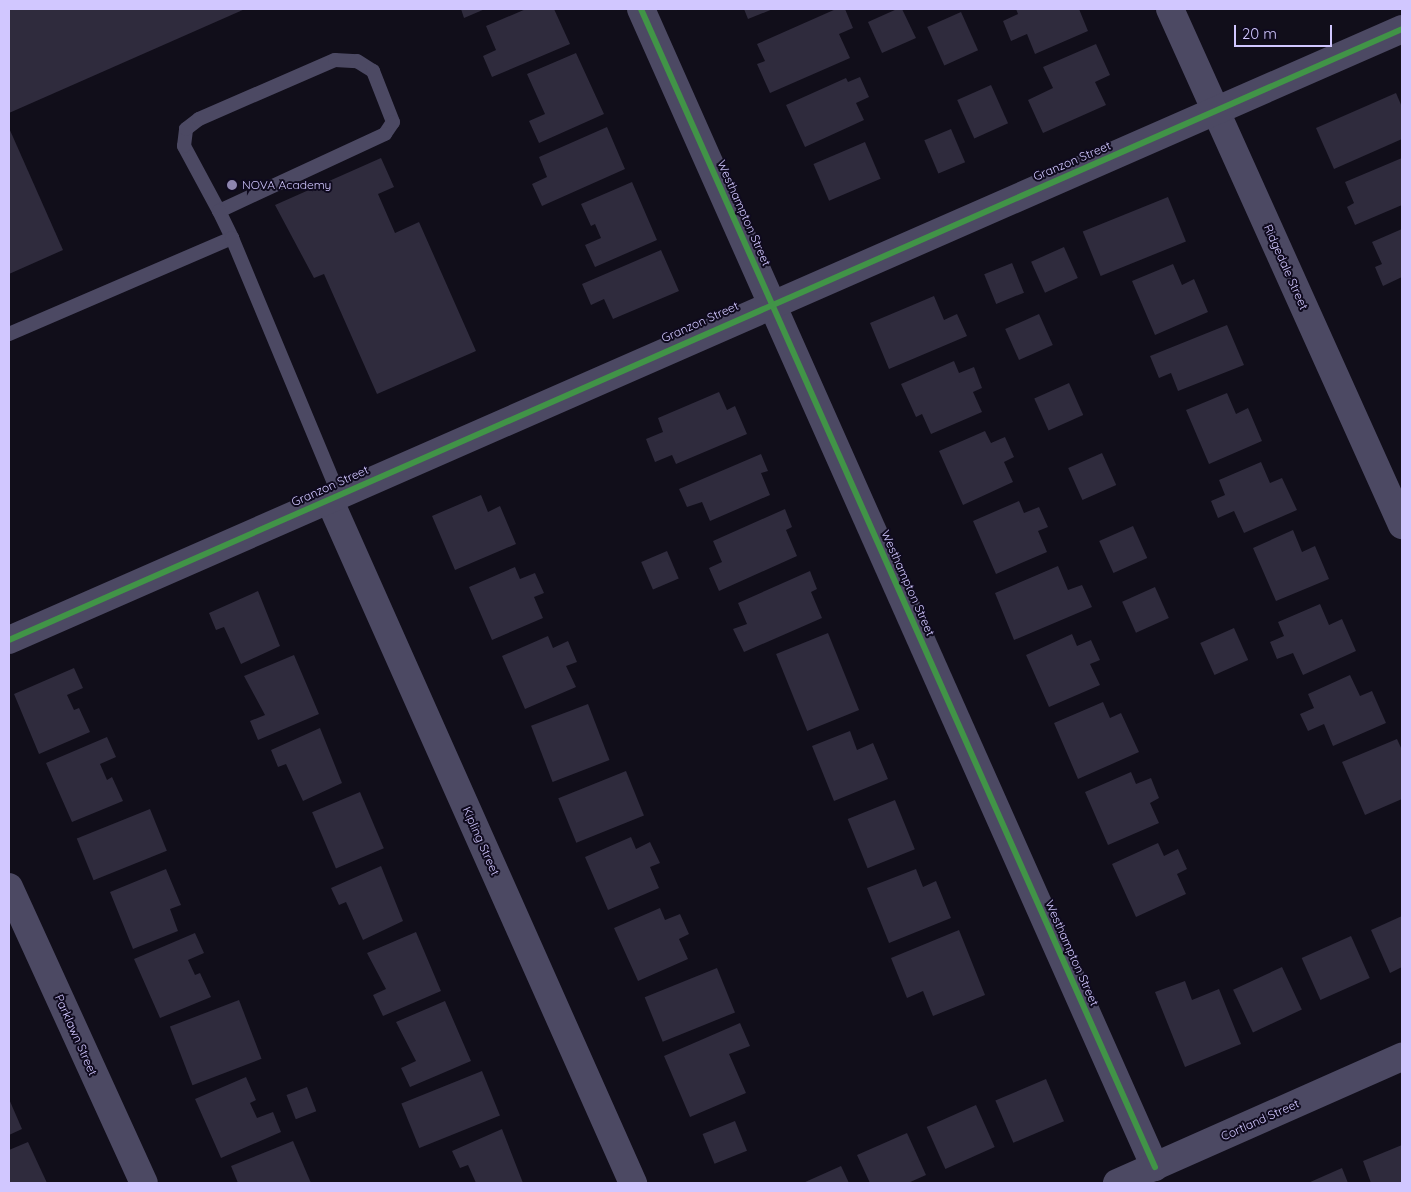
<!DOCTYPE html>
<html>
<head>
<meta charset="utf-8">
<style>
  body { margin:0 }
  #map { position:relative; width:1411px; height:1192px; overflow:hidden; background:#110e1a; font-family:Quicksand,sans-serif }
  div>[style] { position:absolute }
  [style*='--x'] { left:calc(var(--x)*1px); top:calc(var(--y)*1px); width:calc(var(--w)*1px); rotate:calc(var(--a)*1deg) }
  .building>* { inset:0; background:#2f2b3d; transform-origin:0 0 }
  .service>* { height:14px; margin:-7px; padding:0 7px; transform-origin:7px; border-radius:7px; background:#4c4963 }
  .minor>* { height:28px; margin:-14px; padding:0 14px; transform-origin:14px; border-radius:14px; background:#4c4963 }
  .cycleway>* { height:6px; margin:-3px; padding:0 3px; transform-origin:3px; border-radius:3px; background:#419447 }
  .dots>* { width:14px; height:14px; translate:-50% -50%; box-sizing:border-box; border:2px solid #0f0a1e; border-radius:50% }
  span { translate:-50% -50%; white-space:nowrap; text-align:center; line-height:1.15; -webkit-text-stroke:4px #0f0a1e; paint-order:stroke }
  .street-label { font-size:12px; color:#d1c7ff }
  .poi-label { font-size:12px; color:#d1c7ff }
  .left { translate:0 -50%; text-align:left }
  .frame { position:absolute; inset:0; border:10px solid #d1c7ff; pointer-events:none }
  .scale { position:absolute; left:1234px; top:25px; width:98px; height:22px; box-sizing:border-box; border:2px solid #d1c7ff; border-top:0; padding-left:6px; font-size:15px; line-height:18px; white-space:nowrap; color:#d1c7ff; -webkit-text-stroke:4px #0f0a1e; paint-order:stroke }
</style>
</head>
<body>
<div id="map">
  <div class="building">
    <div style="clip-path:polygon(9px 9px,245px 9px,9px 113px)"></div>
    <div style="clip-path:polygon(461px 9px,485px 9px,464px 18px)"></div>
    <div style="clip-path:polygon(526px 9px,554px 9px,570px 44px,492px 77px,483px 56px,496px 50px,486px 26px)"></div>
    <div style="clip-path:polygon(744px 9px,773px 9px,748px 19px)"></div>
    <div style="clip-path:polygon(836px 9px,845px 9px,853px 28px,839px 34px,850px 58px,770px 93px,757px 64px,765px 61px,757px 44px)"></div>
    <div style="clip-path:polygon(897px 9px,902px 9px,916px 38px,882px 53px,868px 22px)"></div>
    <div style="clip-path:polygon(1016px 9px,1079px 9px,1088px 31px,1035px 54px,1027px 34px,1011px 41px,1003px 21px,1018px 14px)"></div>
    <div style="left:961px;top:12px;width:42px;height:37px;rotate:66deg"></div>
    <div style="clip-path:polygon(1096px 44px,1110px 75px,1095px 82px,1106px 105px,1043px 133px,1028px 100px,1053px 88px,1043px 67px)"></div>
    <div style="clip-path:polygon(576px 53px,604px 114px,539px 143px,529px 121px,545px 114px,527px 74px)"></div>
    <div style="clip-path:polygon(860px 77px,869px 97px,856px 103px,864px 120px,805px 147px,786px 105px,846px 78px,848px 82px)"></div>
    <div style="left:991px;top:85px;width:42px;height:37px;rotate:66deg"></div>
    <div style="clip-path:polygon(1396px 93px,1402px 107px,1402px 139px,1334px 169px,1316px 128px)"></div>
    <div style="clip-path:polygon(607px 127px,625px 169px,542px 206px,532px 184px,547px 177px,539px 157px)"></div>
    <div style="clip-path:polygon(9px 128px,63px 250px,9px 274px)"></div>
    <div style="left:951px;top:129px;width:36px;height:29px;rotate:67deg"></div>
    <div style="left:865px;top:142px;width:40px;height:56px;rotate:67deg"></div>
    <div style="clip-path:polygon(381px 158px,394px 187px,378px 194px,395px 233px,419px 222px,476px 351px,377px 394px,324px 274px,314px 278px,275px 205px)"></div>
    <div style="clip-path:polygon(1402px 158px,1402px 205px,1355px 225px,1347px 207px,1354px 203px,1345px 182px)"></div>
    <div style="clip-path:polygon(632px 182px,657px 240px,595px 267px,585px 245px,601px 238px,595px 224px,591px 226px,581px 204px)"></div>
    <div style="left:1168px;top:197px;width:48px;height:92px;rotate:68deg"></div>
    <div style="clip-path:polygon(1402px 229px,1402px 277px,1383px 286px,1375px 267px,1382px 264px,1372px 242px)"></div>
    <div style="left:1064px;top:247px;width:34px;height:36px;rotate:66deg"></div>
    <div style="clip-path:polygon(661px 250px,679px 291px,613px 319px,604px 299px,591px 305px,582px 284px)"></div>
    <div style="left:1012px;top:263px;width:32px;height:30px;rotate:68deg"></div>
    <div style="clip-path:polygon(1173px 264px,1182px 285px,1194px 279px,1208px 312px,1155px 335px,1132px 281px)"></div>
    <div style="clip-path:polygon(934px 296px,944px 320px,957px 314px,967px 336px,889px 369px,870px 323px)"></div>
    <div style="left:1039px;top:314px;width:34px;height:37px;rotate:66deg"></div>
    <div style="clip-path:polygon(1227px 325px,1244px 365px,1178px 391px,1171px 373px,1159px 378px,1150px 356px)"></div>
    <div style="clip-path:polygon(954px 361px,959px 373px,974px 367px,982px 388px,973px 392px,982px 412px,931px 434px,922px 414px,916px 417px,901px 384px)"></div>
    <div style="left:1069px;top:383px;width:35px;height:38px;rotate:66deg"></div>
    <div style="clip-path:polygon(719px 392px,727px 410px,735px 406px,747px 434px,676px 464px,672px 455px,655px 462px,646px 439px,663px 432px,658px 418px)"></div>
    <div style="clip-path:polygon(1227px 393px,1236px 414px,1248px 408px,1262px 441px,1209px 464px,1186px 410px)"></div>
    <div style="clip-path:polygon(985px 431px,991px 443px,1005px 437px,1014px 457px,1004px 462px,1013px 482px,963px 505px,939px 451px)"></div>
    <div style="left:1102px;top:453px;width:35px;height:37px;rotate:66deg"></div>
    <div style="clip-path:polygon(761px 454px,768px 471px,761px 473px,770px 495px,710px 521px,702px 502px,687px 507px,679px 489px)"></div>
    <div style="clip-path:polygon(1261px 462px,1270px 483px,1282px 478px,1297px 510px,1244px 533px,1234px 511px,1218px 518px,1211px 501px,1225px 495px,1219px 480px)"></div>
    <div style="clip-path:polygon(481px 495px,488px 512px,500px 506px,516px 544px,455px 570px,432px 516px)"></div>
    <div style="clip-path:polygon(1019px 501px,1024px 513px,1039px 507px,1048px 527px,1038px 531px,1047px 552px,996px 574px,973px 521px)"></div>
    <div style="clip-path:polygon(785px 509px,792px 527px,786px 530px,797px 556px,719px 591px,709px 568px,722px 562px,713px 541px)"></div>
    <div style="left:1133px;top:526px;width:35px;height:37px;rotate:66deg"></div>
    <div style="clip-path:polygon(1293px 530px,1302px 552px,1315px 546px,1329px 579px,1276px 601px,1253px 548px)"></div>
    <div style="left:667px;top:551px;width:30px;height:28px;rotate:67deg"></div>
    <div style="clip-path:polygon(1058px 566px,1068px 590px,1082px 585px,1092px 607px,1014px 640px,995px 593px)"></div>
    <div style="clip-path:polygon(515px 567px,520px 579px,535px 573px,544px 593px,534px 597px,543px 618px,492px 640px,469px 587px)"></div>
    <div style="clip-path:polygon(810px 571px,817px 589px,811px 592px,822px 618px,744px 652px,733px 629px,747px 624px,738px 603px)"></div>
    <div style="left:1155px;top:587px;width:34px;height:36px;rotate:66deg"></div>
    <div style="clip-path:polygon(258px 591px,280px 646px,241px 664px,224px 627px,216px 630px,209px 613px)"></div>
    <div style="clip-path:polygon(1320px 604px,1329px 625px,1342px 619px,1356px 651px,1303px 675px,1293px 653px,1277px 659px,1270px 642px,1284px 636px,1278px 622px)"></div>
    <div style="left:1234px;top:628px;width:35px;height:37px;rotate:66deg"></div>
    <div style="left:828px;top:633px;width:83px;height:56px;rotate:68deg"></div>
    <div style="clip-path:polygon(1072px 634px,1077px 646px,1091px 640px,1100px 660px,1090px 664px,1100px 685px,1049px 707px,1026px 655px)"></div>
    <div style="clip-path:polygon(548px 636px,553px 648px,568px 641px,577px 662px,566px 666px,576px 687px,525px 709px,502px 656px)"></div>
    <div style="clip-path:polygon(294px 655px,319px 714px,258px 740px,250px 721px,265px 715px,244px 676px)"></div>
    <div style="clip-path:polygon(74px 668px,83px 688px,67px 695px,74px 710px,79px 708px,90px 732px,39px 754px,14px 694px)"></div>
    <div style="clip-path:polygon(1350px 675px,1360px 696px,1372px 691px,1386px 723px,1333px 746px,1324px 724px,1308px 731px,1300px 714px,1314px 708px,1308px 694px)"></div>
    <div style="clip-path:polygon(1103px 702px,1110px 718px,1121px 713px,1139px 752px,1078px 779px,1054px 723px)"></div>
    <div style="left:588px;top:704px;width:60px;height:61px;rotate:69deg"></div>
    <div style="clip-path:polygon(320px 728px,342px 783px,303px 801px,286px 764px,278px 767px,271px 750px)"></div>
    <div style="clip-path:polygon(850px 731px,857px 750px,873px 743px,888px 779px,834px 801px,812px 746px)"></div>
    <div style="clip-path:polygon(107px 737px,116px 757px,100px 764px,107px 780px,112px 777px,123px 801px,72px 822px,46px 763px)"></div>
    <div style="clip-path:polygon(1397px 739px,1402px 750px,1402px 799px,1365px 815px,1342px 762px)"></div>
    <div style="left:626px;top:771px;width:48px;height:73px;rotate:68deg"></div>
    <div style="clip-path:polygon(1131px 772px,1136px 784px,1151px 778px,1159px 798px,1150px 803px,1159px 823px,1108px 845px,1085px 792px)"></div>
    <div style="left:360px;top:792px;width:61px;height:52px;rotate:67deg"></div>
    <div style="left:895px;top:800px;width:53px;height:51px;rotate:68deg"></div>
    <div style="left:150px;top:809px;width:45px;height:79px;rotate:68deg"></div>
    <div style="clip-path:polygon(631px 837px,636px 849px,650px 842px,660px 863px,650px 867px,659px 888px,608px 910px,585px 857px)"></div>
    <div style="clip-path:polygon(1158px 843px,1164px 856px,1178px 849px,1187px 869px,1177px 874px,1186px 894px,1136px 917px,1112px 864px)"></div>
    <div style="clip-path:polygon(381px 866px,403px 921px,363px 940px,346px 902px,339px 905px,331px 888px)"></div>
    <div style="clip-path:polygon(166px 869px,181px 905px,170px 909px,178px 931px,133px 949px,110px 892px)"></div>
    <div style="clip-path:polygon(916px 869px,923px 887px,936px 881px,951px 918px,889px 943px,867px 888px)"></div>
    <div style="clip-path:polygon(660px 908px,665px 920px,680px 914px,689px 934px,679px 939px,688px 959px,638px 981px,614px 928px)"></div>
    <div style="clip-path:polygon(1402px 916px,1402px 967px,1390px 973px,1371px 930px)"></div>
    <div style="clip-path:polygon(959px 930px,985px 995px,933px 1016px,923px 991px,907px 998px,891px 958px)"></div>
    <div style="clip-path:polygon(416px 932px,441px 991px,383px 1016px,373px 995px,386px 989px,367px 953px)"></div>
    <div style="clip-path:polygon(195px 933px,204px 953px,188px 960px,195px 975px,200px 973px,211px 997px,160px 1018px,134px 959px)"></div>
    <div style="left:1351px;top:936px;width:46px;height:54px;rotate:66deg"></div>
    <div style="left:1282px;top:967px;width:47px;height:54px;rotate:65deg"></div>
    <div style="left:717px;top:968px;width:48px;height:78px;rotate:68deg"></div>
    <div style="clip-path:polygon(1185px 981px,1192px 1000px,1219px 989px,1241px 1044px,1185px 1067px,1155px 992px)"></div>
    <div style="left:239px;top:1000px;width:63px;height:74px;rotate:69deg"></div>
    <div style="clip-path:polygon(445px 1001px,471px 1061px,410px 1087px,401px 1068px,416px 1061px,396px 1022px)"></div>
    <div style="clip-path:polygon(740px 1023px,750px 1046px,729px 1054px,746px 1093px,690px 1117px,664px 1056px)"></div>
    <div style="left:482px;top:1071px;width:48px;height:87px;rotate:68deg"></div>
    <div style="clip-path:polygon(246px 1077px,256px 1100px,250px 1103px,257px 1118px,273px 1112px,281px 1132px,221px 1158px,195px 1099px)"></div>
    <div style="left:1046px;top:1079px;width:46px;height:55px;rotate:67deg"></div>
    <div style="left:307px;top:1087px;width:26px;height:22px;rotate:69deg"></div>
    <div style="clip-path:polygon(9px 1099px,22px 1129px,9px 1135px)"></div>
    <div style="left:976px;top:1105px;width:46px;height:54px;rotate:66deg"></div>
    <div style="left:735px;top:1121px;width:32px;height:35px;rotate:68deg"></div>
    <div style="clip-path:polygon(502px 1129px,523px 1183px,476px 1183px,468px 1165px,460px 1168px,452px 1151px)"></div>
    <div style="clip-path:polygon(907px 1133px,926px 1175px,908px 1183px,870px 1183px,857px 1155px)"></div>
    <div style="clip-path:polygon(293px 1141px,311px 1183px,238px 1183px,231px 1166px)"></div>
    <div style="clip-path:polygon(28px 1142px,47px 1183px,9px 1183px,9px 1150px)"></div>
    <div style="clip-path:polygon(1402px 1145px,1402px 1183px,1371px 1183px,1363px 1161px)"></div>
    <div style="clip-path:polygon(841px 1166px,849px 1183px,803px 1183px)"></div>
    <div style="clip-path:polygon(1342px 1168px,1348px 1183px,1308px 1183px)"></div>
  </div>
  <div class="service">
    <div style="--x:219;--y:211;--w:74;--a:-118.3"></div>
    <div style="--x:184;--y:146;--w:17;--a:-83"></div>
    <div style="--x:186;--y:129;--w:16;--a:-38"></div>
    <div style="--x:199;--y:119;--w:148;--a:-23.5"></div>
    <div style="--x:335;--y:60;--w:22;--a:3"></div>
    <div style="--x:357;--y:61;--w:19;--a:32"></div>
    <div style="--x:373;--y:71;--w:55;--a:68.6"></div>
    <div style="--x:393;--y:122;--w:14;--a:124"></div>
    <div style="--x:385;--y:134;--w:183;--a:155.1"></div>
    <div style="--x:219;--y:211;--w:30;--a:64"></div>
    <div style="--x:9;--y:334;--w:243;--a:-23.3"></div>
    <div style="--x:232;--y:238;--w:278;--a:67.4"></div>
  </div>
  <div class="minor">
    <div style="--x:641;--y:9;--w:1267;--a:66.07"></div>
    <div style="--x:1170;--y:9;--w:566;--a:65.79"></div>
    <div style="--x:329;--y:499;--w:749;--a:66.04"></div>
    <div style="--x:9;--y:640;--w:1521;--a:-23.68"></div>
    <div style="--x:9;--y:887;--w:325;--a:65.5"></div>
    <div style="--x:1117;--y:1183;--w:312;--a:-23.9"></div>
  </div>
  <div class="cycleway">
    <div style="--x:641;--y:9;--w:1267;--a:66.07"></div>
    <div style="--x:9;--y:640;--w:1521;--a:-23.68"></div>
  </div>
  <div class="dots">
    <div style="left:232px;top:185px;background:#8e86af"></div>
  </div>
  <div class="street-label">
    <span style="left:1072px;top:161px;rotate:-23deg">Granzon Street</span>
    <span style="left:744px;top:213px;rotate:66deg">Westhampton Street</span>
    <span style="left:1286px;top:267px;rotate:66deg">Ridgedale Street</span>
    <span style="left:700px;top:322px;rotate:-24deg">Granzon Street</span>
    <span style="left:330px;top:486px;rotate:-24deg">Granzon Street</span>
    <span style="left:908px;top:583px;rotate:66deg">Westhampton Street</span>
    <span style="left:481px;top:841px;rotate:66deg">Kipling Street</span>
    <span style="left:1072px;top:953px;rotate:66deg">Westhampton Street</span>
    <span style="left:76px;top:1035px;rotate:66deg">Parklawn Street</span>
    <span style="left:1260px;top:1120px;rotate:-24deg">Cortland Street</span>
  </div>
  <div class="poi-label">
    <span class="left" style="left:242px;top:185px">NOVA Academy</span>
  </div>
  <div class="frame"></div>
  <div class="scale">20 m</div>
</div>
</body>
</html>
